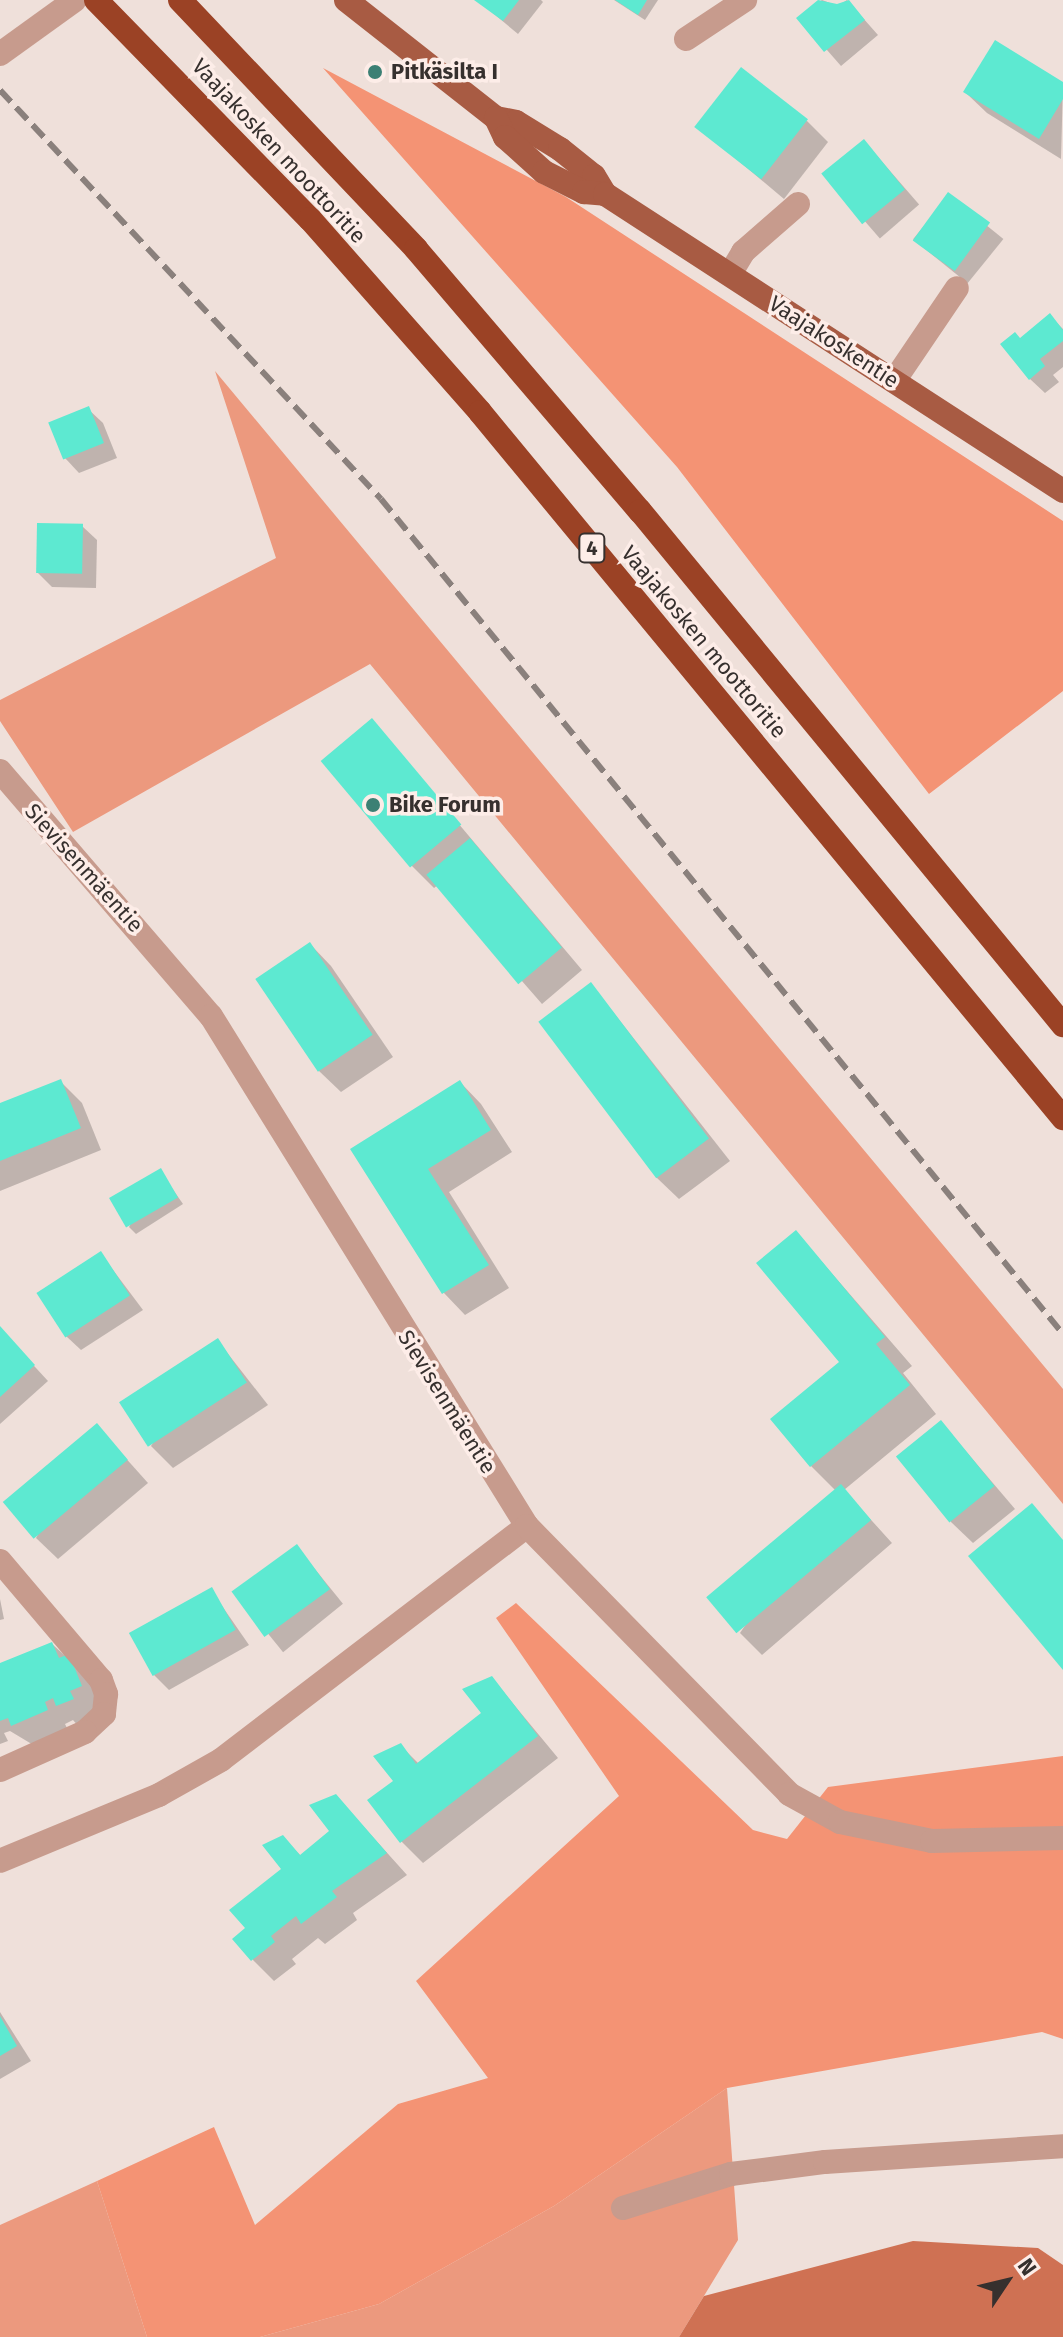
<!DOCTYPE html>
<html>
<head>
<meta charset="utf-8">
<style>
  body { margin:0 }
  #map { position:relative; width:1063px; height:2337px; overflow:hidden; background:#efe0da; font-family:"Fira Sans",sans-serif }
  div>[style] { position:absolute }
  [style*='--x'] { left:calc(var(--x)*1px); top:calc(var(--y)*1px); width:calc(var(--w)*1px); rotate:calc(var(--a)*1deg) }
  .green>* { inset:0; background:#ec997e }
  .forest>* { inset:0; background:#f49374 }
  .water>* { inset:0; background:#cf7153 }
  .shadow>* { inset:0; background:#0003; transform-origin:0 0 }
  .building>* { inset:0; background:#5de9d1; transform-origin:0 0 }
  .minor>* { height:24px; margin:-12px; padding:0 12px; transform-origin:12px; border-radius:12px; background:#c79b8d }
  .major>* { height:24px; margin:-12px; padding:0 12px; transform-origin:12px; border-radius:12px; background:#a85b43 }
  .highway>* { height:24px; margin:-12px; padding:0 12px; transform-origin:12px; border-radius:12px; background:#9b4225 }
  .rail>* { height:6px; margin-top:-3px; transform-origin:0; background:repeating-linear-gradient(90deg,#8a807c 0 16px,transparent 0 24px) }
  .dots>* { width:22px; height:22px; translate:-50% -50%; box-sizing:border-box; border:4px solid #fdede8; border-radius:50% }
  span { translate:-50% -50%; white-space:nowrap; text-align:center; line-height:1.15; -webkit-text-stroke:7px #fdede8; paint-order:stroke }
  .shield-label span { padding:2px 6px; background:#fdede8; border:2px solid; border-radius:6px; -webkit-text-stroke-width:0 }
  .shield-label { font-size:20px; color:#36302e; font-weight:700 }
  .poi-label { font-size:22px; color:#36302e; font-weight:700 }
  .left { translate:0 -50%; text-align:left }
  .street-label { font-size:22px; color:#36302e }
  .north { position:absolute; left:967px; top:2241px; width:80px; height:80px; -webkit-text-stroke:6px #fdede8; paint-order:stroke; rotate:55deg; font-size:22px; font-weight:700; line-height:32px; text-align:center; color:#36302e }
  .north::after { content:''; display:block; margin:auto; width:28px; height:36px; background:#36302e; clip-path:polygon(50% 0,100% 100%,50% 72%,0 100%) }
</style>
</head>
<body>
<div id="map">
  <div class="green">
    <div style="clip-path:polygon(215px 371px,1063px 1389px,1063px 1504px,370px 664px,73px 832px,0 721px,0 700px,276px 558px)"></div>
    <div style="clip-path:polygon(727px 2088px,738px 2240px,679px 2337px,260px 2337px,379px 2304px,554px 2206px)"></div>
    <div style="clip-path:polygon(97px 2181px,147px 2337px,0 2337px,0 2225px)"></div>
  </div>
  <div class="forest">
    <div style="clip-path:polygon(323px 68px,566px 197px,1063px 521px,1063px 691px,929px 794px,677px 467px)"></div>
    <div style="clip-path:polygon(516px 1603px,753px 1830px,787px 1839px,828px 1787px,1063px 1756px,1063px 2039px,1042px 2032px,727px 2088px,554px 2206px,379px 2304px,260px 2337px,147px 2337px,97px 2181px,214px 2127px,255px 2225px,398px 2104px,488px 2078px,416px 1981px,619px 1796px,496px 1618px)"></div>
  </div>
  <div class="water">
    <div style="clip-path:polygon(913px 2241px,1038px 2248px,1063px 2265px,1063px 2337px,679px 2337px,704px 2296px)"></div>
  </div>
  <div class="shadow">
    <div style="clip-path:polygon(477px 0,541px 0,543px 2px,518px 34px)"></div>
    <div style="clip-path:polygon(614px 0,658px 0,645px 20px)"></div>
    <div style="clip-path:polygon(822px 0,838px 6px,847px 0,878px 35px,841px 66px,799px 18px)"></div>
    <div style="clip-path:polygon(1063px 84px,1061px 159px,987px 113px,965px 92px)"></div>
    <div style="clip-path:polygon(807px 121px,828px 142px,784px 199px,697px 126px)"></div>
    <div style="left:864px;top:141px;width:84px;height:52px;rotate:49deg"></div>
    <div style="left:949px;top:195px;width:70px;height:57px;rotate:39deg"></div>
    <div style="clip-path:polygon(1050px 316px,1063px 329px,1063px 367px,1053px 375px,1059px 382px,1045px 393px,1030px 379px,1021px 340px)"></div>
    <div style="clip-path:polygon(88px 409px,103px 423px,117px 458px,79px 473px,65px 458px)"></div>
    <div style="clip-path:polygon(82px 526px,97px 540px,96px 588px,52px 587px,38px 573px)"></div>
    <div style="clip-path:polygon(372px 721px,582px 970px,542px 1004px,438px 885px,434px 888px,412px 866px,324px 762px)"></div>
    <div style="clip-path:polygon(310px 944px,331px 966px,393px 1057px,341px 1092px,319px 1071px)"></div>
    <div style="clip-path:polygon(591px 984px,730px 1161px,679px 1199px,657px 1178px)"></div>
    <div style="clip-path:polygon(60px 1081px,82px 1103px,101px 1150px,0 1191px,0 1105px)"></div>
    <div style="clip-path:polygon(460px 1082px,481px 1104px,512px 1152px,449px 1192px,509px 1288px,465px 1315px,444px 1293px,353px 1150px)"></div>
    <div style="clip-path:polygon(160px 1171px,183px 1204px,136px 1234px,129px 1227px)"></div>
    <div style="clip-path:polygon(796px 1232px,912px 1366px,903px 1373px,936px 1414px,844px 1490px,892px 1543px,762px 1655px,740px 1633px,836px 1491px,811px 1466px,842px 1363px)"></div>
    <div style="clip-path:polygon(101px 1254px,143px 1310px,81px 1350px,66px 1336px)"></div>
    <div style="clip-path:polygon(0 1329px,48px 1381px,0 1424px)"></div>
    <div style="clip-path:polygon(218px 1341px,268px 1405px,173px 1468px,151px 1446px)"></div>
    <div style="clip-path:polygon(941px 1422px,1015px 1509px,973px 1543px,951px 1522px)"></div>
    <div style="clip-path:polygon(97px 1426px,148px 1483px,58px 1559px,36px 1538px)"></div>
    <div style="left:297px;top:1547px;width:73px;height:77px;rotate:51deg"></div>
    <div style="clip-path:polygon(211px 1590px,249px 1645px,169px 1690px,154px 1675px)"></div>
    <div style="clip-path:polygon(0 1599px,4px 1619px,0 1620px)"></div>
    <div style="clip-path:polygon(52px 1644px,90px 1678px,102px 1708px,79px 1727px,73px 1720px,65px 1724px,69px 1732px,35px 1746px,10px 1731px,4px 1733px,8px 1741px,0 1744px,0 1666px)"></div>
    <div style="clip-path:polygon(492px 1678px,558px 1758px,423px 1863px,401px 1841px,396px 1781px,401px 1746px,419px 1764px,484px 1713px)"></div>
    <div style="clip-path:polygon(336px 1796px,407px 1875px,353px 1913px,357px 1920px,325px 1944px,318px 1938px,292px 1959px,296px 1964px,274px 1981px,253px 1960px,248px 1929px,284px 1869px,283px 1838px,301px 1856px,332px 1832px)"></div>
    <div style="clip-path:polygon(0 2012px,31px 2061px,0 2079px)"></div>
  </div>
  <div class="building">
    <div style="clip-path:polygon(474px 0,519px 0,503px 21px)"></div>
    <div style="clip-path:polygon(615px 0,647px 0,638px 15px)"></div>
    <div style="clip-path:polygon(818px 0,837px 4px,849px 0,865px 20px,824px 52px,796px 18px)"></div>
    <div style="clip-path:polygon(995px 40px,1063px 82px,1063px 99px,1039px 139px,963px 92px)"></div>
    <div style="left:741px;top:67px;width:85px;height:76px;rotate:38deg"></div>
    <div style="left:864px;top:139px;width:65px;height:55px;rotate:51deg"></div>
    <div style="left:948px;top:192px;width:52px;height:60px;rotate:36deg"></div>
    <div style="clip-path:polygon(1050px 313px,1063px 330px,1063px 341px,1040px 359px,1045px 366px,1029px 380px,1000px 344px,1015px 332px,1020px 338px)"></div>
    <div style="left:89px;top:406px;width:40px;height:44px;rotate:68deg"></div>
    <div style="left:37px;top:523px;width:46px;height:50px;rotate:1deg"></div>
    <div style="left:372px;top:718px;width:139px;height:67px;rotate:50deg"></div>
    <div style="left:470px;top:838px;width:143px;height:57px;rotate:50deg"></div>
    <div style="left:310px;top:942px;width:112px;height:66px;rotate:56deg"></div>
    <div style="left:591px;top:982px;width:196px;height:66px;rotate:53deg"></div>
    <div style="clip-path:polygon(61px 1079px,81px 1128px,0 1161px,0 1103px)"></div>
    <div style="clip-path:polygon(460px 1080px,491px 1130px,428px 1169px,489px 1265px,442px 1294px,350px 1149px)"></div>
    <div style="left:161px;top:1168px;width:34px;height:60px;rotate:60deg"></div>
    <div style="clip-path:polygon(796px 1230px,885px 1337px,876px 1344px,910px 1385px,810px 1467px,770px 1419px,839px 1362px,756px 1263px)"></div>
    <div style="left:101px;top:1251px;width:53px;height:77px;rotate:57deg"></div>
    <div style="clip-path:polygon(0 1326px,35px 1365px,0 1397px)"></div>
    <div style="left:218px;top:1338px;width:53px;height:118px;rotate:57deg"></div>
    <div style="left:941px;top:1420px;width:85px;height:58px;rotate:51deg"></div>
    <div style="left:97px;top:1423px;width:48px;height:123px;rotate:50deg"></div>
    <div style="left:841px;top:1484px;width:47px;height:176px;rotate:50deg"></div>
    <div style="clip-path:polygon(1032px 1503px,1063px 1540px,1063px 1670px,968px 1556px)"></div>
    <div style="left:297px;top:1544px;width:56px;height:81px;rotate:54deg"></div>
    <div style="left:212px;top:1587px;width:49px;height:95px;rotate:61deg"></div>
    <div style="clip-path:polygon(52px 1642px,59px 1658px,69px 1654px,82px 1686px,70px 1691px,74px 1699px,56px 1706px,53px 1698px,45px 1702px,48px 1710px,11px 1726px,8px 1718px,0 1721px,0 1663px)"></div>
    <div style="clip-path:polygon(492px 1676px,538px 1736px,400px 1843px,367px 1800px,393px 1781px,373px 1756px,401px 1743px,416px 1764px,481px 1713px,462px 1689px)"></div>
    <div style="clip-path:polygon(336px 1794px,387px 1853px,332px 1891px,337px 1897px,301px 1924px,296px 1916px,271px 1936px,275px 1942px,251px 1961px,232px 1939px,245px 1928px,229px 1910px,281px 1869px,262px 1845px,283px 1835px,300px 1855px,329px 1831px,309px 1805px)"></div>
    <div style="clip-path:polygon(0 2016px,17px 2046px,0 2056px)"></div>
  </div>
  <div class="minor">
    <div style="--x:686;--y:39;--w:71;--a:-33.5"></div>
    <div style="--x:0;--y:54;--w:92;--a:-35.8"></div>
    <div style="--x:730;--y:274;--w:26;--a:-59"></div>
    <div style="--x:743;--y:252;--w:73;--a:-41.1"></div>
    <div style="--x:894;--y:381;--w:112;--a:-55.9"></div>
    <div style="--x:0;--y:771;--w:323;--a:49.3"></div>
    <div style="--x:211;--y:1016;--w:600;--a:58.22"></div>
    <div style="--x:527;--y:1526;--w:385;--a:142.6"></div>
    <div style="--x:221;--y:1760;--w:71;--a:150.6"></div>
    <div style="--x:159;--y:1795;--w:172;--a:157.5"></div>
    <div style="--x:527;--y:1526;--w:375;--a:45.6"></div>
    <div style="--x:789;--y:1794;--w:58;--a:28.8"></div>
    <div style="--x:840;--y:1822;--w:94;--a:11.7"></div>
    <div style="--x:932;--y:1841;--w:131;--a:-1.3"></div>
    <div style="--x:0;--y:1561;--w:156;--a:49.7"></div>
    <div style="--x:101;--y:1680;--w:15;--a:70"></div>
    <div style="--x:106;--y:1694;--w:20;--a:96"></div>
    <div style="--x:104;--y:1714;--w:26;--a:137"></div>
    <div style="--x:85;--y:1732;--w:93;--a:155.9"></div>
    <div style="--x:623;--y:2208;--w:113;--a:-17.5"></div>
    <div style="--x:731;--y:2174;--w:95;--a:-7.3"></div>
    <div style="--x:825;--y:2162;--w:239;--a:-3.8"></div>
  </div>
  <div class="major">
    <div style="--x:346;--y:0;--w:191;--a:38.2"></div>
    <div style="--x:496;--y:118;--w:20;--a:11"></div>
    <div style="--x:516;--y:122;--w:52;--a:31.5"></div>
    <div style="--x:560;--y:149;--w:43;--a:38.5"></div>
    <div style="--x:594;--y:176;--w:21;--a:59"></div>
    <div style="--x:496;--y:118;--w:21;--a:65"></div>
    <div style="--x:505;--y:137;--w:52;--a:41.9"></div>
    <div style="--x:544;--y:172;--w:45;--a:26.6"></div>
    <div style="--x:584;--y:192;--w:21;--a:5"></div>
    <div style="--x:605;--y:194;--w:546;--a:32.96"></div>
  </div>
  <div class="highway">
    <div style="--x:96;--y:0;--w:306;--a:45.7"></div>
    <div style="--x:310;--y:219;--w:257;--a:48.6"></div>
    <div style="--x:480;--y:412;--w:916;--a:50.45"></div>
    <div style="--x:180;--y:0;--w:343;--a:46.5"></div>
    <div style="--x:416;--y:249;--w:345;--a:49.5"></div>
    <div style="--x:640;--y:511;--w:666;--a:50.55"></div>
  </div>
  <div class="rail">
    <div style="--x:0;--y:90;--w:559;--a:47.03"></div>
    <div style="--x:381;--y:499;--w:1078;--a:50.76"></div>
  </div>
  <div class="dots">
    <div style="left:375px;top:72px;background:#3c8074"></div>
    <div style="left:373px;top:805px;background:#3c8074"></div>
  </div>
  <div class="shield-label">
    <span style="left:592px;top:548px">4</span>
  </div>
  <div class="poi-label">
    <span class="left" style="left:391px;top:72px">Pitkäsilta I</span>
    <span class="left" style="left:389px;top:805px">Bike Forum</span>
  </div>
  <div class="street-label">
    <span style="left:279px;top:151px;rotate:47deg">Vaajakosken moottoritie</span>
    <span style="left:834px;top:342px;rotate:33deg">Vaajakoskentie</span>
    <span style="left:704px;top:642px;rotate:50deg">Vaajakosken moottoritie</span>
    <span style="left:84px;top:868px;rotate:48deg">Sievisenmäentie</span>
    <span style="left:447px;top:1402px;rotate:58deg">Sievisenmäentie</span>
  </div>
  <div class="north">N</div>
</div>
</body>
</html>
